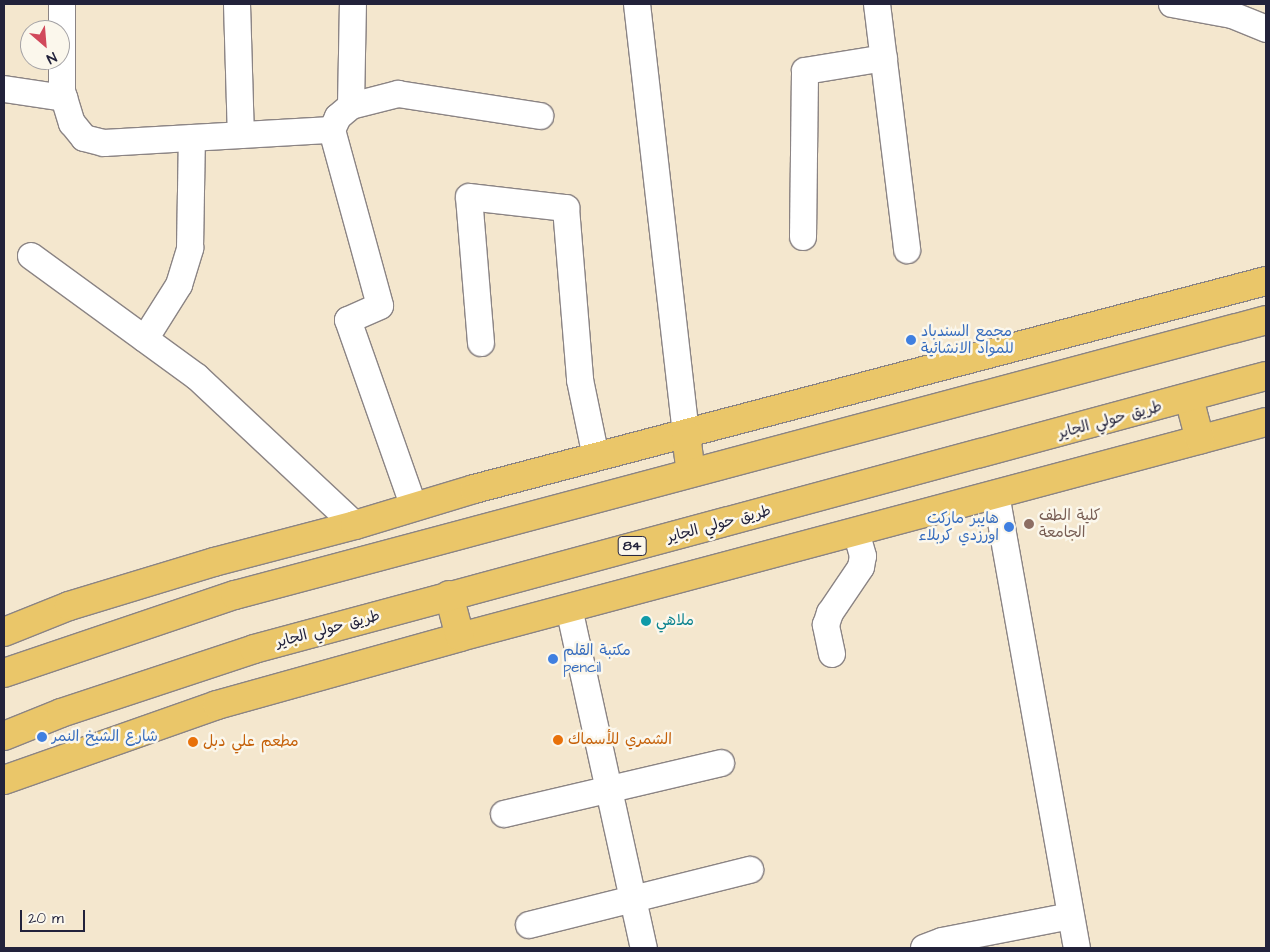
<!DOCTYPE html>
<html>
<head>
<meta charset="utf-8">
<style>
  body { margin:0 }
  #map { position:relative; width:1270px; height:952px; overflow:hidden; background:#f4e7ce; font-family:"Architects Daughter","Playpen Sans Arabic",sans-serif }
  div>[style] { position:absolute }
  [style*='--x'] { left:calc(var(--x)*1px); top:calc(var(--y)*1px); width:calc(var(--w)*1px); rotate:calc(var(--a)*1deg) }
  .roads { filter:drop-shadow(1px 0 #8b8484) drop-shadow(-1px 0 #8b8484) drop-shadow(0 1px #8b8484) drop-shadow(0 -1px #8b8484) }
  .minor>* { height:26px; margin:-13px; padding:0 13px; transform-origin:13px; border-radius:13px; background:#fff }
  .major>* { height:28px; margin:-14px; padding:0 14px; transform-origin:14px; border-radius:14px; background:#eac669 }
  .highway>* { height:28px; margin:-14px; padding:0 14px; transform-origin:14px; border-radius:14px; background:#eac669 }
  .dots>* { width:14px; height:14px; translate:-50% -50%; box-sizing:border-box; border:2px solid #fbf7ec; border-radius:50% }
  span { translate:-50% -50%; white-space:nowrap; text-align:center; line-height:1.15; -webkit-text-stroke:5px #fbf7ec; paint-order:stroke }
  .shield-label span { padding:1px 4px; background:#fbf7ec; border:1px solid; border-radius:4px; -webkit-text-stroke-width:0 }
  .shield-label { font-size:14px; color:#22223b; font-weight:700 }
  .shop-label { font-size:15px; color:#366cbe }
  .left { translate:0 -50%; text-align:left }
  .right { translate:-100% -50%; text-align:right }
  .street-label { font-size:15px; color:#22223b }
  .education-label { font-size:15px; color:#785e54 }
  .culture-label { font-size:15px; color:#0d838f }
  .food-label { font-size:15px; color:#c56008 }
  .frame { position:absolute; inset:0; border:5px solid #22223b; pointer-events:none }
  .north { position:absolute; left:20px; top:20px; width:50px; height:50px; box-sizing:border-box; background:#fbf7ec; border:1px solid #a4a2a5; border-radius:50%; rotate:153deg; font-size:14px; font-weight:700; line-height:20px; text-align:center; color:#22223b }
  .north::after { content:''; display:block; margin:auto; width:18px; height:22px; background:#d1495b; clip-path:polygon(50% 0,100% 100%,50% 72%,0 100%) }
  .scale { position:absolute; left:20px; top:910px; width:65px; height:22px; box-sizing:border-box; border:2px solid #22223b; border-top:0; padding-left:6px; font-size:15px; line-height:18px; white-space:nowrap; color:#22223b; -webkit-text-stroke:4px #fbf7ec; paint-order:stroke }
</style>
</head>
<body>
<div id="map">
  <div class="roads">
    <div class="minor">
      <div style="--x:62;--y:4;--w:87;--a:90"></div>
      <div style="--x:62;--y:91;--w:34;--a:73"></div>
      <div style="--x:72;--y:123;--w:19;--a:51"></div>
      <div style="--x:84;--y:138;--w:21;--a:14"></div>
      <div style="--x:104;--y:143;--w:228;--a:-3.3"></div>
      <div style="--x:332;--y:130;--w:182;--a:74.7"></div>
      <div style="--x:380;--y:306;--w:35;--a:156"></div>
      <div style="--x:348;--y:320;--w:198;--a:70.6"></div>
      <div style="--x:237;--y:4;--w:131;--a:88.3"></div>
      <div style="--x:637;--y:4;--w:433;--a:83.5"></div>
      <div style="--x:877;--y:4;--w:248;--a:83"></div>
      <div style="--x:1172;--y:4;--w:61;--a:10.4"></div>
      <div style="--x:1232;--y:15;--w:37;--a:22"></div>
      <div style="--x:4;--y:89;--w:61;--a:8.5"></div>
      <div style="--x:351;--y:106;--w:102;--a:-88.9"></div>
      <div style="--x:332;--y:130;--w:14;--a:-65"></div>
      <div style="--x:338;--y:117;--w:17;--a:-40"></div>
      <div style="--x:351;--y:106;--w:49;--a:-14.3"></div>
      <div style="--x:398;--y:94;--w:144;--a:8.8"></div>
      <div style="--x:803;--y:237;--w:166;--a:-89.3"></div>
      <div style="--x:805;--y:71;--w:80;--a:-9.3"></div>
      <div style="--x:31;--y:256;--w:205;--a:36.1"></div>
      <div style="--x:197;--y:377;--w:216;--a:43.1"></div>
      <div style="--x:145;--y:339;--w:64;--a:-57.8"></div>
      <div style="--x:179;--y:285;--w:39;--a:-73"></div>
      <div style="--x:190;--y:248;--w:110;--a:-89"></div>
      <div style="--x:481;--y:343;--w:146;--a:-94.7"></div>
      <div style="--x:469;--y:197;--w:98;--a:6.5"></div>
      <div style="--x:566;--y:208;--w:173;--a:85.3"></div>
      <div style="--x:580;--y:380;--w:79;--a:78.3"></div>
      <div style="--x:996;--y:494;--w:461;--a:79.9"></div>
      <div style="--x:569;--y:608;--w:348;--a:77.6"></div>
      <div style="--x:832;--y:654;--w:30;--a:-102"></div>
      <div style="--x:826;--y:625;--w:13;--a:-72"></div>
      <div style="--x:830;--y:613;--w:55;--a:-56"></div>
      <div style="--x:861;--y:567;--w:11;--a:-80"></div>
      <div style="--x:863;--y:556;--w:25;--a:-106"></div>
      <div style="--x:504;--y:814;--w:223;--a:-13.2"></div>
      <div style="--x:529;--y:925;--w:228;--a:-14"></div>
      <div style="--x:924;--y:948;--w:19;--a:-21"></div>
      <div style="--x:942;--y:941;--w:131;--a:-11"></div>
    </div>
    <div class="major">
      <div style="--x:4;--y:632;--w:70;--a:-21.8"></div>
      <div style="--x:69;--y:606;--w:152;--a:-16.9"></div>
      <div style="--x:214;--y:562;--w:146;--a:-14.7"></div>
      <div style="--x:355;--y:525;--w:124;--a:-16.8"></div>
      <div style="--x:474;--y:489;--w:819;--a:-14.72"></div>
      <div style="--x:4;--y:780;--w:226;--a:-19.4"></div>
      <div style="--x:217;--y:705;--w:252;--a:-15.6"></div>
      <div style="--x:460;--y:637;--w:834;--a:-14.94"></div>
    </div>
    <div class="highway">
      <div style="--x:1189;--y:398;--w:43;--a:75.3"></div>
      <div style="--x:686;--y:434;--w:39;--a:83"></div>
      <div style="--x:449;--y:595;--w:43;--a:75.3"></div>
      <div style="--x:4;--y:673;--w:244;--a:-18.7"></div>
      <div style="--x:235;--y:595;--w:1067;--a:-14.93"></div>
      <div style="--x:4;--y:736;--w:61;--a:-22"></div>
      <div style="--x:61;--y:713;--w:203;--a:-18.3"></div>
      <div style="--x:254;--y:649;--w:1048;--a:-15.1"></div>
    </div>
  </div>
  <div class="dots">
    <div style="left:911px;top:340px;background:#3f7fe0"></div>
    <div style="left:1029px;top:524px;background:#8d6e63"></div>
    <div style="left:1009px;top:527px;background:#3f7fe0"></div>
    <div style="left:646px;top:621px;background:#0f9aa8"></div>
    <div style="left:553px;top:659px;background:#3f7fe0"></div>
    <div style="left:42px;top:737px;background:#3f7fe0"></div>
    <div style="left:558px;top:740px;background:#e8710a"></div>
    <div style="left:193px;top:742px;background:#e8710a"></div>
  </div>
  <div class="shield-label">
    <span style="left:632px;top:546px">84</span>
  </div>
  <div class="shop-label">
    <span class="left" style="left:921px;top:340px">مجمع السندباد<br>للمواد الانشائية</span>
    <span class="right" style="left:999px;top:527px">هايبر ماركت<br>اورزدي كربلاء</span>
    <span class="left" style="left:563px;top:659px">مكتبة القلم<br>pencil</span>
    <span class="left" style="left:52px;top:737px">شارع الشيخ النمر</span>
  </div>
  <div class="street-label">
    <span style="left:1110px;top:420px;rotate:-15deg">طريق حولي الجاير</span>
    <span style="left:719px;top:524px;rotate:-15deg">طريق حولي الجاير</span>
    <span style="left:328px;top:629px;rotate:-15deg">طريق حولي الجاير</span>
  </div>
  <div class="education-label">
    <span class="left" style="left:1039px;top:524px">كلية الطف<br>الجامعة</span>
  </div>
  <div class="culture-label">
    <span class="left" style="left:656px;top:621px">ملاهي</span>
  </div>
  <div class="food-label">
    <span class="left" style="left:568px;top:740px">الشمري للأسماك</span>
    <span class="left" style="left:203px;top:742px">مطعم علي دبل</span>
  </div>
  <div class="frame"></div>
  <div class="north">N</div>
  <div class="scale">20 m</div>
</div>
</body>
</html>
